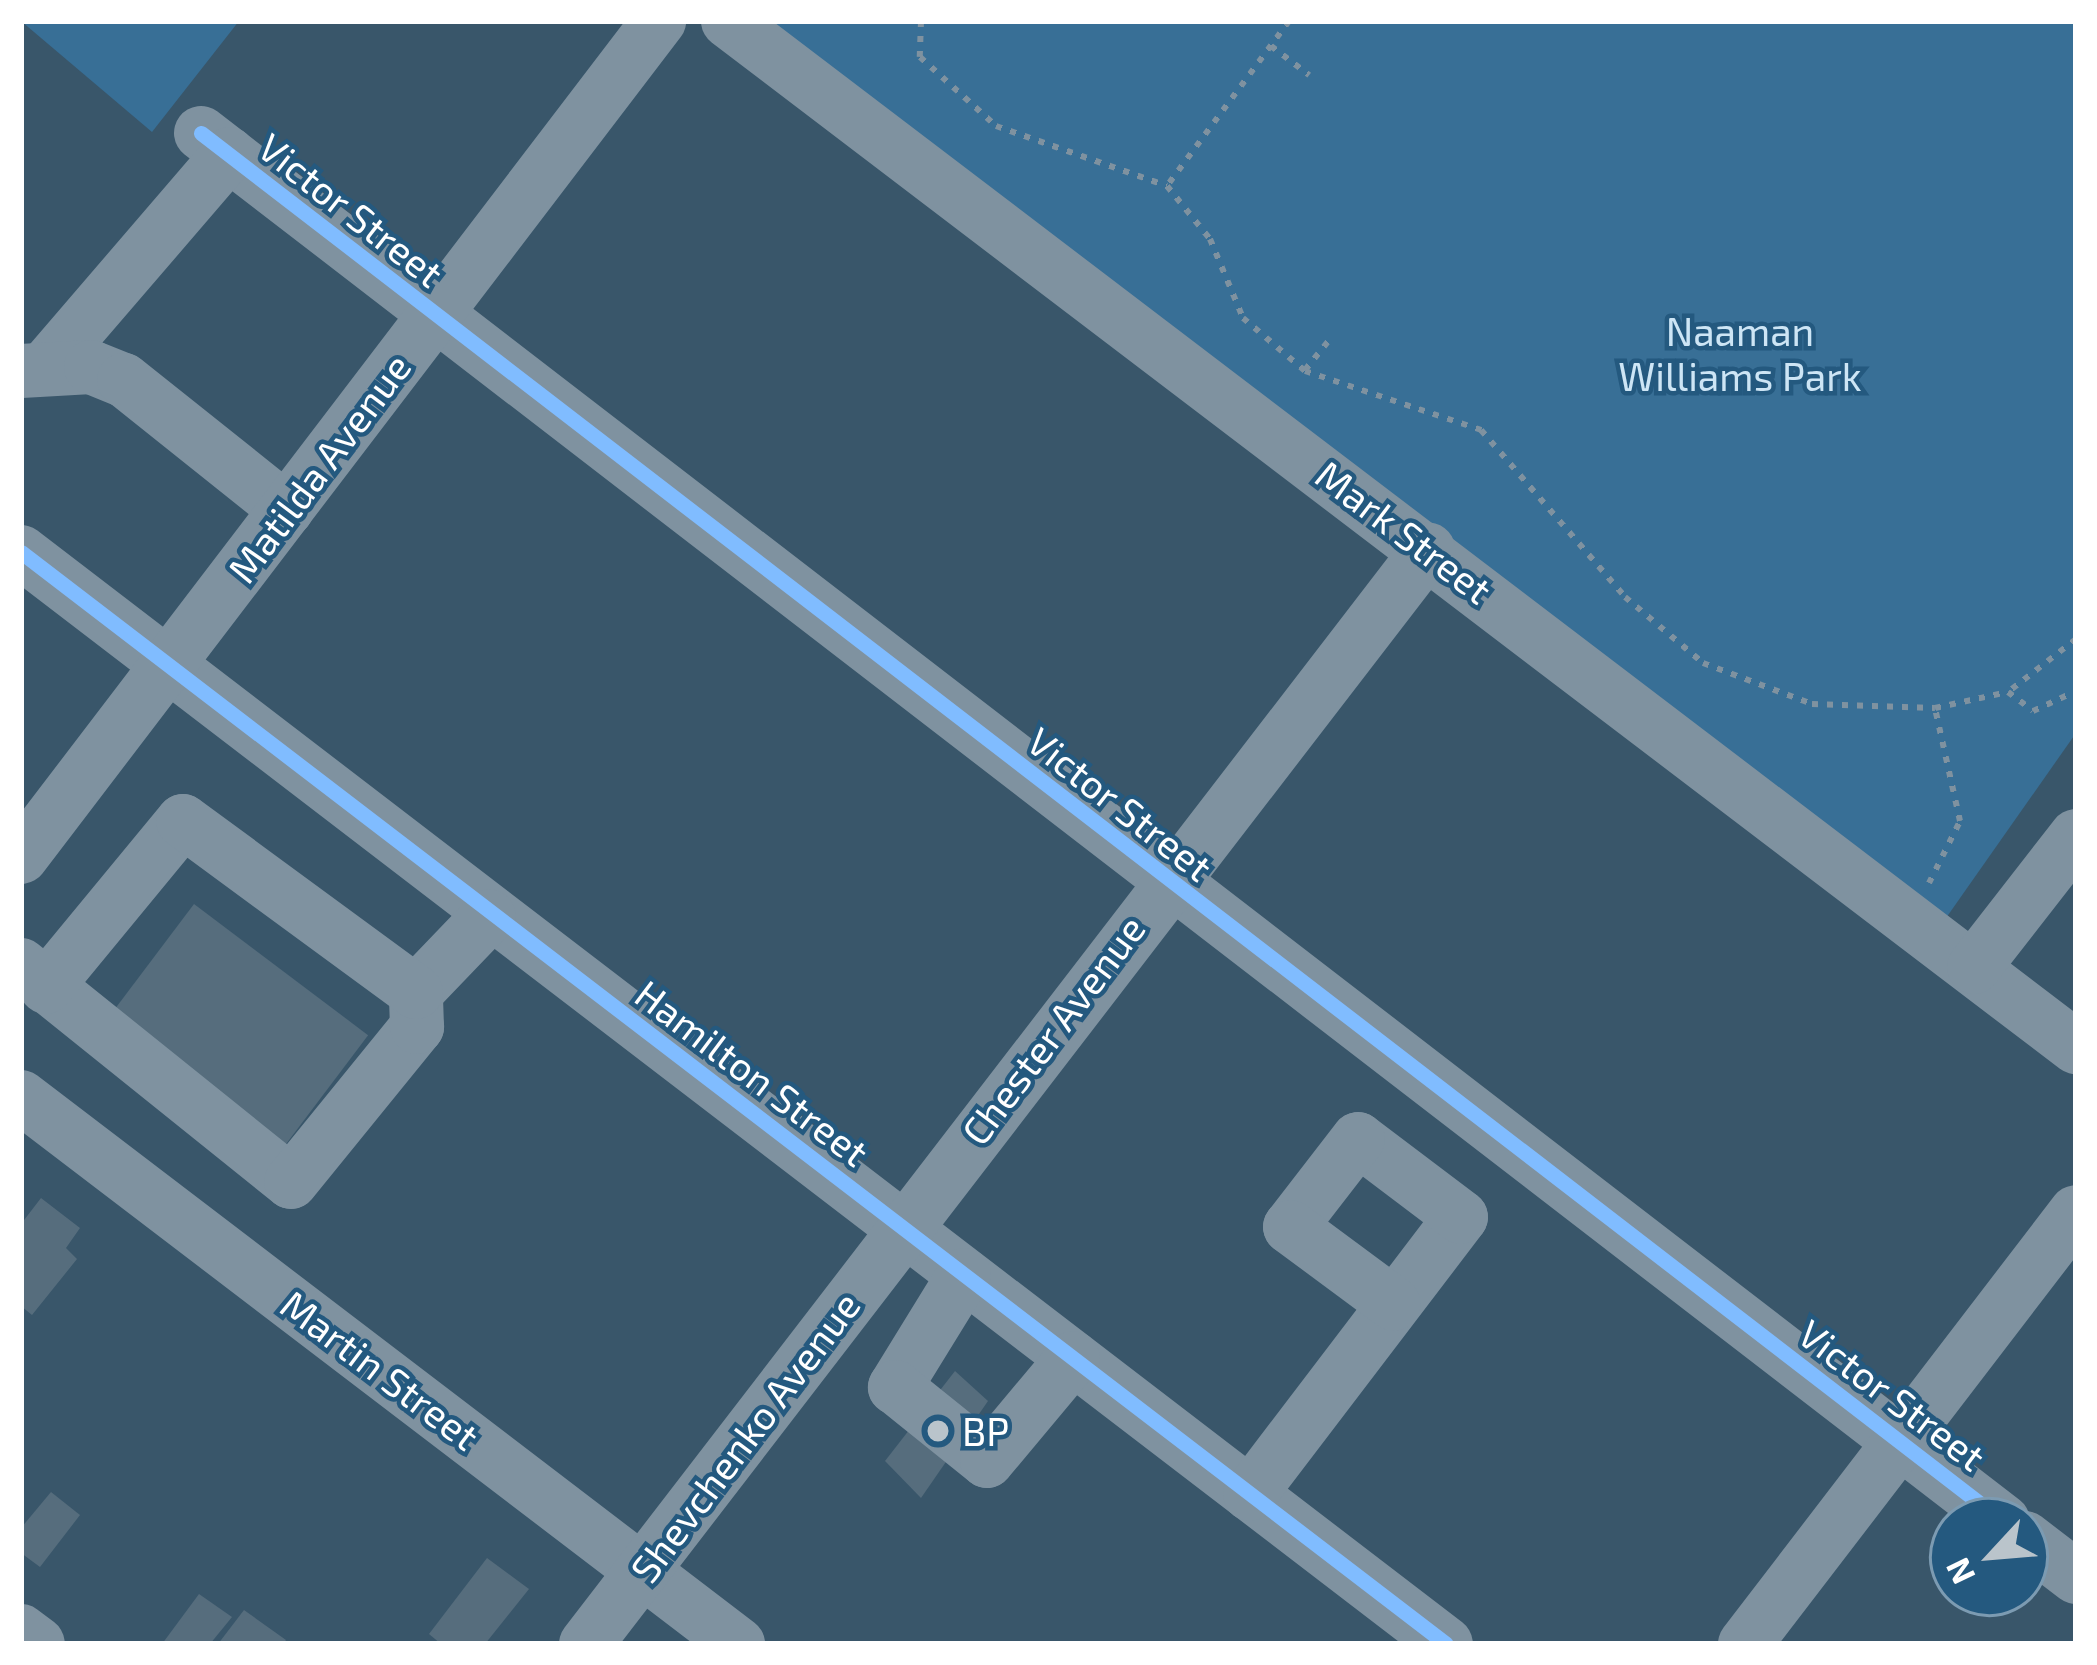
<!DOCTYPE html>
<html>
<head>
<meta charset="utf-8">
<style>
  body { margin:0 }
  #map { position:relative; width:2097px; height:1665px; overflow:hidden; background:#39566a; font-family:"Exo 2",sans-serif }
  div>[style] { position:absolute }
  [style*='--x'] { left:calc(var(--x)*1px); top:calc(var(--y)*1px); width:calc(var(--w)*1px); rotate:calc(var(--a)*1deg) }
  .green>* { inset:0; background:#386f96 }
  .building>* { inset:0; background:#566d7d; transform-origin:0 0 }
  .path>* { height:6px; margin-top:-3px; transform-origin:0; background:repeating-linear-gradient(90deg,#7f92a0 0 6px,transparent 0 15px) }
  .minor>* { height:54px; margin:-27px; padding:0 27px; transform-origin:27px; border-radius:27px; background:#7f92a0 }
  .cycleway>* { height:15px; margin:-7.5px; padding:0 7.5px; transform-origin:7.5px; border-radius:7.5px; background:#80bcff }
  .dots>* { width:33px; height:33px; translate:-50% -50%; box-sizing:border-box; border:6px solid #24597f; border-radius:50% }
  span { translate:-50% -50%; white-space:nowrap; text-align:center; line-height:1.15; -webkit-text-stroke:9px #24597f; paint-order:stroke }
  .street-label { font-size:39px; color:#fff }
  .park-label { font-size:39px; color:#cde5f5 }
  .poi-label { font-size:39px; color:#fff }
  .left { translate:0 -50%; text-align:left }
  .frame { position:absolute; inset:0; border:24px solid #fff; pointer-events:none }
  .north { position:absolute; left:1929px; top:1497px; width:120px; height:120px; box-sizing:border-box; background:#24597f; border:3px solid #7c9bb2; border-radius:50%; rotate:244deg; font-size:33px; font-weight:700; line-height:48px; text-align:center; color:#fff }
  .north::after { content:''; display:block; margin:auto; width:42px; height:54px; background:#bac4cb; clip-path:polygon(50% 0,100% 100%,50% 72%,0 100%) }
</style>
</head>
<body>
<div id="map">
  <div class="green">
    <div style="clip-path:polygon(21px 21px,239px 21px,152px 132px)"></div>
    <div style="clip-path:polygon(758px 21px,2076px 21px,2076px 733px,1939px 928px)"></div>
  </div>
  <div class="building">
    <div style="left:194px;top:904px;width:218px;height:147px;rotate:37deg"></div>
    <div style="clip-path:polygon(41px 1198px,80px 1228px,66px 1248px,77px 1259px,32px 1315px,21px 1306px,21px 1224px)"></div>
    <div style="clip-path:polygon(955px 1371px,988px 1401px,921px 1498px,885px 1461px)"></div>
    <div style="clip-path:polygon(51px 1492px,80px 1515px,40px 1567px,21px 1553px,21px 1528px)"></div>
    <div style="clip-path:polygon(487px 1558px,529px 1589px,485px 1644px,441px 1644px,429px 1634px)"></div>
    <div style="clip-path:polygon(199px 1594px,232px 1617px,210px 1644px,162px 1644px)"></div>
    <div style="clip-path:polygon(244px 1610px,286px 1640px,283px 1644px,218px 1644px)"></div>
  </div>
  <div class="path">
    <div style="--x:921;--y:21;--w:36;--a:92"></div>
    <div style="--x:920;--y:57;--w:103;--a:42.2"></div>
    <div style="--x:996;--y:126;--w:181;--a:19.3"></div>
    <div style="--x:1289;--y:21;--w:205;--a:126.5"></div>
    <div style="--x:1167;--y:186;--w:68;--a:50.9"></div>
    <div style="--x:1210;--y:239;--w:86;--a:67.3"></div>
    <div style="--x:1243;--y:318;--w:82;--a:40.5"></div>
    <div style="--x:1305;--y:371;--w:186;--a:18.5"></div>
    <div style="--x:1481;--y:430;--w:221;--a:49.2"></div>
    <div style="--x:1625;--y:597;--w:102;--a:40.2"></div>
    <div style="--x:1703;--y:663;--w:116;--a:20.6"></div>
    <div style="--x:1812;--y:704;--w:123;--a:1.9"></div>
    <div style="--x:1271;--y:46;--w:48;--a:37.3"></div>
    <div style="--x:1305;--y:370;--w:38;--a:-51"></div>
    <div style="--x:2076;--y:639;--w:86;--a:142.1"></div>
    <div style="--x:2008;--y:692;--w:31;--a:37"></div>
    <div style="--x:2033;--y:711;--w:47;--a:-24.9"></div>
    <div style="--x:1929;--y:883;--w:69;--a:-63.4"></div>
    <div style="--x:1960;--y:821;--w:116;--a:-102.5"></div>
    <div style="--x:1935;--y:708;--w:75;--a:-12.4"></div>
  </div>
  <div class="minor">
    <div style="--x:728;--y:21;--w:1694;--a:37.28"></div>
    <div style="--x:201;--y:133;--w:2275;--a:37.61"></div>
    <div style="--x:45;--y:368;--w:282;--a:-49.3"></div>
    <div style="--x:21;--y:371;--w:70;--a:-3.3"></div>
    <div style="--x:91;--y:367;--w:35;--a:22"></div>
    <div style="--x:124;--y:380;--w:208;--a:38.6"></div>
    <div style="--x:21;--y:552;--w:1795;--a:37.46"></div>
    <div style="--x:21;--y:857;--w:1052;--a:-52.65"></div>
    <div style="--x:21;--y:965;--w:346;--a:38.8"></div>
    <div style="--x:291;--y:1182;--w:200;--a:-50.9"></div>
    <div style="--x:417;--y:1027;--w:35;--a:-92"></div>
    <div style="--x:416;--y:992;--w:105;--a:-46.2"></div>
    <div style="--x:1974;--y:967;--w:166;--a:-52.1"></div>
    <div style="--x:46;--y:987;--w:215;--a:-50.5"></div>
    <div style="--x:183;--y:821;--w:289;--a:36.3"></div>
    <div style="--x:21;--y:1097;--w:902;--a:37.34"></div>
    <div style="--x:964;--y:1275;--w:132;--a:121.6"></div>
    <div style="--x:895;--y:1387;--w:118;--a:38.8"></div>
    <div style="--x:987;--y:1461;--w:134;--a:-50.1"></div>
    <div style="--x:1250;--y:1494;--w:348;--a:-52.7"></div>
    <div style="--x:1461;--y:1217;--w:129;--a:-142.9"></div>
    <div style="--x:1358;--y:1139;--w:111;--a:127.7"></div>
    <div style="--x:1290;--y:1227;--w:129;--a:36.5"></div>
    <div style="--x:2025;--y:1538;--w:64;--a:37.4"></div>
    <div style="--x:21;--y:1631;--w:21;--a:37"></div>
    <div style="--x:586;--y:1644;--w:1381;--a:-52.42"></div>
    <div style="--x:1745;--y:1644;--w:544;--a:-52.54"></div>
  </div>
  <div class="cycleway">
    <div style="--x:201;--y:133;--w:2275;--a:37.61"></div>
    <div style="--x:21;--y:552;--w:1795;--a:37.46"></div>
  </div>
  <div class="dots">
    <div style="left:938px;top:1431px;background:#bac4cb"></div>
  </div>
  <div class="street-label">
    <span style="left:351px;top:210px;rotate:38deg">Victor Street</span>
    <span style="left:319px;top:468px;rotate:-53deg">Matilda Avenue</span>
    <span style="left:1404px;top:532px;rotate:37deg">Mark Street</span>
    <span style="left:1120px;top:804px;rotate:38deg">Victor Street</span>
    <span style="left:1053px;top:1030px;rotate:-53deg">Chester Avenue</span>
    <span style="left:752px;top:1073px;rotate:37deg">Hamilton Street</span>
    <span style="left:380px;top:1370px;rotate:37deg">Martin Street</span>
    <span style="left:1892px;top:1395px;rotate:37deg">Victor Street</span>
    <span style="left:745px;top:1437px;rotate:-53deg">Shevchenko Avenue</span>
  </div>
  <div class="park-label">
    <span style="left:1740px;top:354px">Naaman<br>Williams Park</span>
  </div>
  <div class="poi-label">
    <span class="left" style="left:962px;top:1431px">BP</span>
  </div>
  <div class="frame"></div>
  <div class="north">N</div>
</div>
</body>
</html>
